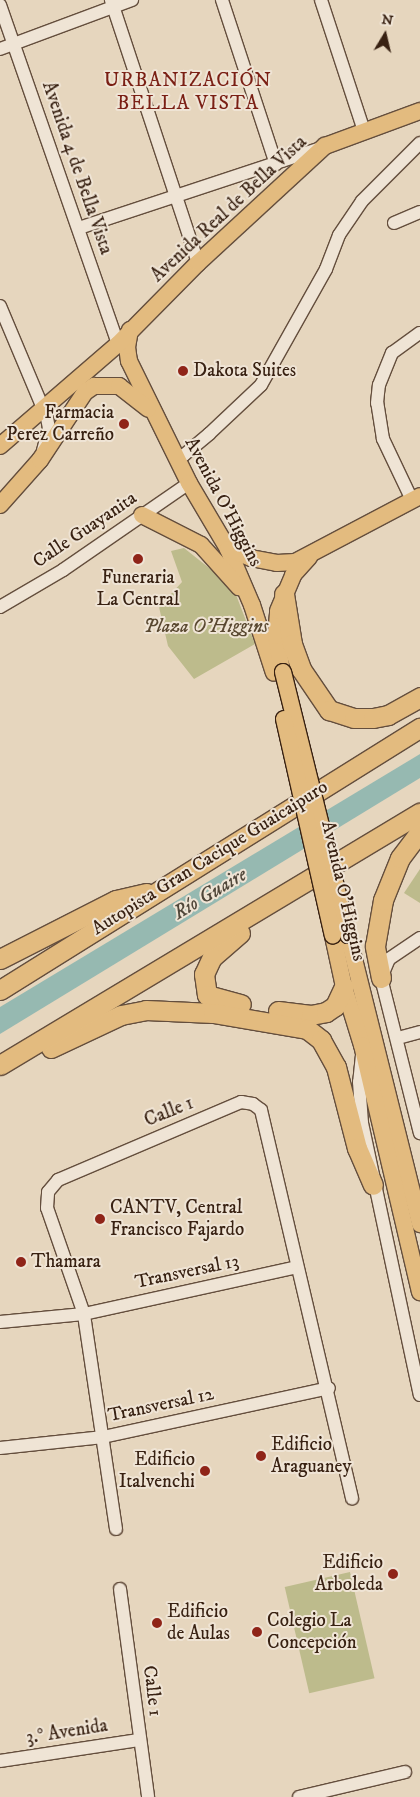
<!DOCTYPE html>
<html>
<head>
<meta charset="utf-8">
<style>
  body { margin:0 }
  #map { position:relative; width:420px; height:1797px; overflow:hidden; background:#e6d6be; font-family:"IM FELL DW Pica",serif }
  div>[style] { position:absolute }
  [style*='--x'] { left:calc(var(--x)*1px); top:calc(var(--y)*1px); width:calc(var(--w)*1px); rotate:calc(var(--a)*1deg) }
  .green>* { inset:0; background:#bdbb8c; transform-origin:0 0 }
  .water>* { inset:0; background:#96b9b1 }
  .roads { filter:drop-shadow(1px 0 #644e3d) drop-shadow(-1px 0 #644e3d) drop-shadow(0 1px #644e3d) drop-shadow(0 -1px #644e3d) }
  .minor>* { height:12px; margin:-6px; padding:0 6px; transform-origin:6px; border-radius:6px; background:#efe4d5 }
  .major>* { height:16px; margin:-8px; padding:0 8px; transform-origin:8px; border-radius:8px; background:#e3bb7f }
  .highway>* { height:19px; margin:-9.5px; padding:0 9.5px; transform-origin:9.5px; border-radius:9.5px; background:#e3bb7f }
  .bridges { filter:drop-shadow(1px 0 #382112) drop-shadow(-1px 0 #382112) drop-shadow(0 1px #382112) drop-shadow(0 -1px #382112) }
  .major-bridge>* { height:16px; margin:-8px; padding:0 8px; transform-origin:8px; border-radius:8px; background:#e3bb7f }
  .dots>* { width:14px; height:14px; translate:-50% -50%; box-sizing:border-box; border:2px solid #efe4d5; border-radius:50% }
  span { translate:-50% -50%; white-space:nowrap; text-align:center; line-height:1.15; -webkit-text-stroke:4px #efe4d5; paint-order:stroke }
  .street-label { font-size:19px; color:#382112 }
  .poi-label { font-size:19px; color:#382112 }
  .left { translate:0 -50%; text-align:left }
  .right { translate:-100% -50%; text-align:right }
  .park-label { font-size:19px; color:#594830; font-style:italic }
  .neighbourhood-label { font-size:20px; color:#7a1f14; letter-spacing:1px }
  .water-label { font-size:20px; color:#50473a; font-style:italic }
  .north { position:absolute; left:360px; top:10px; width:50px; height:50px; -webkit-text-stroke:4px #efe4d5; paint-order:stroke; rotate:9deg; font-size:14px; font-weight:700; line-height:20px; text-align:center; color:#382112 }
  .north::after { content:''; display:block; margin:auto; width:18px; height:22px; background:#382112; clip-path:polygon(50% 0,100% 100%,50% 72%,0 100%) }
</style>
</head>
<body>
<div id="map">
  <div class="green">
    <div style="clip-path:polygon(184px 548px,233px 587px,255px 644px,194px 679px,168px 646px,159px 607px,182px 582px,171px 551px)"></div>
    <div style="clip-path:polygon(420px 869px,420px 903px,404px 893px)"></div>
    <div style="left:350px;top:1572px;width:109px;height:67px;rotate:77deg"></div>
  </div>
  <div class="water">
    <div style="clip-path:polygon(420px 754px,420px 778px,0 1034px,0 1007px)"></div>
  </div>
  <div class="roads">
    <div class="minor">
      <div style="--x:111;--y:0;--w:277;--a:71.7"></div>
      <div style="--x:222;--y:0;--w:173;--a:71.8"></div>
      <div style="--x:321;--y:0;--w:138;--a:71.8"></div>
      <div style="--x:0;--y:5;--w:359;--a:70.8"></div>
      <div style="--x:0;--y:49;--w:141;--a:-20.4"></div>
      <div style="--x:394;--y:223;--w:28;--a:-23"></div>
      <div style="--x:79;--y:228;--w:255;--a:-18.3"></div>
      <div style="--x:0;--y:306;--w:121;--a:67.2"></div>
      <div style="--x:47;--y:418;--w:10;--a:79"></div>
      <div style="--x:49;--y:428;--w:23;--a:105"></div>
      <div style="--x:176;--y:457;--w:8;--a:-14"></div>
      <div style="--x:184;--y:455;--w:33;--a:-40"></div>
      <div style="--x:209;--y:434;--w:71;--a:-43.3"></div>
      <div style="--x:261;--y:385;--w:133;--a:-60.7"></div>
      <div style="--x:326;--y:269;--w:36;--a:-69"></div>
      <div style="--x:339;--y:235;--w:41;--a:-55.9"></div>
      <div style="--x:362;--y:201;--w:82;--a:-45"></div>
      <div style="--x:412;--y:500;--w:68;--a:-115.4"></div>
      <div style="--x:383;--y:439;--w:36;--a:-99"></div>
      <div style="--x:377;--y:403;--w:18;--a:-84"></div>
      <div style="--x:379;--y:385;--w:35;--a:-68"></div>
      <div style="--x:392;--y:353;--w:34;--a:-36"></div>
      <div style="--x:0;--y:607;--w:73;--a:-30.4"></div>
      <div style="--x:63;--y:570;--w:153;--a:-34.6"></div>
      <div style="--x:420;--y:938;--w:37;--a:146"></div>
      <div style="--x:389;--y:959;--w:21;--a:113"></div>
      <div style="--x:381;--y:978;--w:160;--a:75.9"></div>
      <div style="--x:398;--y:1038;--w:23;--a:-15"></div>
      <div style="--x:362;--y:1055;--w:27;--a:96"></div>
      <div style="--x:359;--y:1082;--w:41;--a:85.8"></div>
      <div style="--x:362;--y:1123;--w:278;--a:78"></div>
      <div style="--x:0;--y:1322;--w:84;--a:-5.4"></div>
      <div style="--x:84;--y:1314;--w:218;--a:-12.4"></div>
      <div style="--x:0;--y:1448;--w:104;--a:-6.1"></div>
      <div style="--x:103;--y:1437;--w:231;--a:-12.2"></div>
      <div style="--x:116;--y:1529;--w:217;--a:-98.5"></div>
      <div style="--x:84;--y:1314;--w:112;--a:-109.2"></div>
      <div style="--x:47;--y:1208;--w:16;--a:-86"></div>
      <div style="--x:48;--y:1192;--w:16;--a:-50"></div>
      <div style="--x:58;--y:1180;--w:199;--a:-23.1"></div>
      <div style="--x:241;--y:1102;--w:12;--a:9"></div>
      <div style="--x:253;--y:1104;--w:10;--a:37"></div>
      <div style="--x:261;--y:1110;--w:399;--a:76.8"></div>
      <div style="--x:120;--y:1589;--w:210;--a:82.3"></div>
      <div style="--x:0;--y:1761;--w:141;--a:-8.6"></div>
      <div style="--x:299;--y:1797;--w:109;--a:-13.3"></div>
    </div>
    <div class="major">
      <div style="--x:130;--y:330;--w:17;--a:100"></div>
      <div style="--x:127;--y:347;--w:14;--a:82"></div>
      <div style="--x:129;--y:361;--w:136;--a:63.8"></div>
      <div style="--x:189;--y:483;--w:77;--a:59.4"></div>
      <div style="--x:228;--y:549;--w:61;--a:66.8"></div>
      <div style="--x:252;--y:605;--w:71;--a:72.1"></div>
      <div style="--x:0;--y:446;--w:156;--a:-40.8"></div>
      <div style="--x:118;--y:344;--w:114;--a:-45.4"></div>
      <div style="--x:198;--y:263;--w:173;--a:-42.7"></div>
      <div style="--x:325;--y:146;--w:101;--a:-20.2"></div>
      <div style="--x:0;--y:505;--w:60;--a:-48.4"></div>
      <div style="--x:40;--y:460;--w:82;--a:-56.5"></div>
      <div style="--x:85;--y:392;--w:11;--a:-34"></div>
      <div style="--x:94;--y:386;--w:25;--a:0"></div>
      <div style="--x:119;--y:386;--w:37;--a:38"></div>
      <div style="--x:142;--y:515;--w:66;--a:27"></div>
      <div style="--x:201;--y:545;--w:57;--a:47.9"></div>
      <div style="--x:228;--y:549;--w:25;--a:21"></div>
      <div style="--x:251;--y:558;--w:26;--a:11"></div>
      <div style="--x:277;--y:563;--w:18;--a:-3"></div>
      <div style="--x:295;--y:562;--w:141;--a:-27.8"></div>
      <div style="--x:281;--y:665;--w:29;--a:-100"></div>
      <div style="--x:276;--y:636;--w:25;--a:-85"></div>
      <div style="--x:278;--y:611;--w:39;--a:-67"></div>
      <div style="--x:293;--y:575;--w:24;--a:-48"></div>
      <div style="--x:348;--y:935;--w:298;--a:76"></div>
      <div style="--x:333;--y:936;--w:52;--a:77.8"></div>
      <div style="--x:344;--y:987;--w:61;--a:72.8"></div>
      <div style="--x:362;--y:1045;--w:254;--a:76.8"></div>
    </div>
    <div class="highway">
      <div style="--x:284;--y:594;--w:51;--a:80.9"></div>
      <div style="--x:292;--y:644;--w:27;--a:70"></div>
      <div style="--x:301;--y:669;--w:50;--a:55.7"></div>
      <div style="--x:329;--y:710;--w:26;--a:18"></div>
      <div style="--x:354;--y:718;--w:19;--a:0"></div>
      <div style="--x:373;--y:718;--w:15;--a:-11"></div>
      <div style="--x:388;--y:715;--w:37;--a:-29"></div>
      <div style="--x:240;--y:933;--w:37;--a:139"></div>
      <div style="--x:212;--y:957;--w:19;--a:115"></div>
      <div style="--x:204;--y:974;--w:21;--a:82"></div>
      <div style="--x:207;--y:995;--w:35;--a:15"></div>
      <div style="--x:0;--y:959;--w:130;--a:-27"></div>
      <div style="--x:116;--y:900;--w:31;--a:-13"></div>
      <div style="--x:381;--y:978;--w:33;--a:-101"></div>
      <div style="--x:375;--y:946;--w:47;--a:-80.1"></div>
      <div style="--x:383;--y:900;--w:45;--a:-68"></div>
      <div style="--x:400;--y:858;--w:34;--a:-53"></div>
      <div style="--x:0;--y:990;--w:495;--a:-32"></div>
      <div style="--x:278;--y:1011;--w:33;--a:7"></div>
      <div style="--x:311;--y:1015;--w:15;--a:-11"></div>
      <div style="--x:326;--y:1012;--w:11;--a:-34"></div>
      <div style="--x:335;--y:1006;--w:21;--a:-65"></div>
      <div style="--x:51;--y:1048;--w:77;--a:-25.2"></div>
      <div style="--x:121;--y:1015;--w:25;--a:-11"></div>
      <div style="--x:146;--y:1010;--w:67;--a:2.6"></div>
      <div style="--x:213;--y:1013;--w:95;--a:9.7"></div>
      <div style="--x:307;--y:1029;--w:18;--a:38"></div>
      <div style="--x:321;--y:1040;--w:31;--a:61"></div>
      <div style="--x:336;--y:1067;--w:84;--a:75.5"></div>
      <div style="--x:357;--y:1148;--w:40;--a:66.6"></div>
      <div style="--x:0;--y:1065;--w:490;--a:-31"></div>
    </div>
  </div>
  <div class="bridges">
    <div class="major-bridge">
      <div style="--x:283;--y:672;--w:271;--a:76.1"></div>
      <div style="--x:284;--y:719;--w:222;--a:77.3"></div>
    </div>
  </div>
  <div class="dots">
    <div style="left:183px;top:371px;background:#8f2418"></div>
    <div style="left:124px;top:424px;background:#8f2418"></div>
    <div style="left:138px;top:559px;background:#8f2418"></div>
    <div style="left:100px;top:1219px;background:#8f2418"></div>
    <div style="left:21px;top:1262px;background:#8f2418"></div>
    <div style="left:261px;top:1456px;background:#8f2418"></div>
    <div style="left:205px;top:1471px;background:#8f2418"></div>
    <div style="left:393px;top:1574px;background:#8f2418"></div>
    <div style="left:157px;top:1623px;background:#8f2418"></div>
    <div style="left:257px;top:1632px;background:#8f2418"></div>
  </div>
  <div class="street-label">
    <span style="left:77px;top:168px;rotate:71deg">Avenida 4 de Bella Vista</span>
    <span style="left:229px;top:209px;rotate:-43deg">Avenida Real de Bella Vista</span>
    <span style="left:223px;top:502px;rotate:62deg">Avenida O'Higgins</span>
    <span style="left:85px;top:530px;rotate:-34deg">Calle Guayanita</span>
    <span style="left:210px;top:858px;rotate:-32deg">Autopista Gran Cacique Guaicaipuro</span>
    <span style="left:343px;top:891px;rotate:77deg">Avenida O'Higgins</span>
    <span style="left:169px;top:1112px;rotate:-22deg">Calle 1</span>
    <span style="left:187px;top:1272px;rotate:-12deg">Transversal 13</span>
    <span style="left:161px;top:1405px;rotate:-12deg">Transversal 12</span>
    <span style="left:152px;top:1691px;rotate:83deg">Calle 1</span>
    <span style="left:67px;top:1732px;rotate:-9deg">3.° Avenida</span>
  </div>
  <div class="poi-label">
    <span class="left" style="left:193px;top:371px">Dakota Suites</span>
    <span class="right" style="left:114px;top:424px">Farmacia<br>Perez Carreño</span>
    <span style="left:138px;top:589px">Funeraria<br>La Central</span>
    <span class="left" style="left:110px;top:1219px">CANTV, Central<br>Francisco Fajardo</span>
    <span class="left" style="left:31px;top:1262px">Thamara</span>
    <span class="left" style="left:271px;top:1456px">Edificio<br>Araguaney</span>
    <span class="right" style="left:195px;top:1471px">Edificio<br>Italvenchi</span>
    <span class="right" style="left:383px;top:1574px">Edificio<br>Arboleda</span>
    <span class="left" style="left:167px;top:1623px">Edificio<br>de Aulas</span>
    <span class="left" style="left:267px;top:1632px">Colegio La<br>Concepción</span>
  </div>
  <div class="park-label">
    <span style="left:206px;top:627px">Plaza O'Higgins</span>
  </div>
  <div class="neighbourhood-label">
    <span style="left:188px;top:92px">URBANIZACIÓN<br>BELLA VISTA</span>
  </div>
  <div class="water-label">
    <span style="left:210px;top:894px;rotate:-31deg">Río Guaire</span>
  </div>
  <div class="north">N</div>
</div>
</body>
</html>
